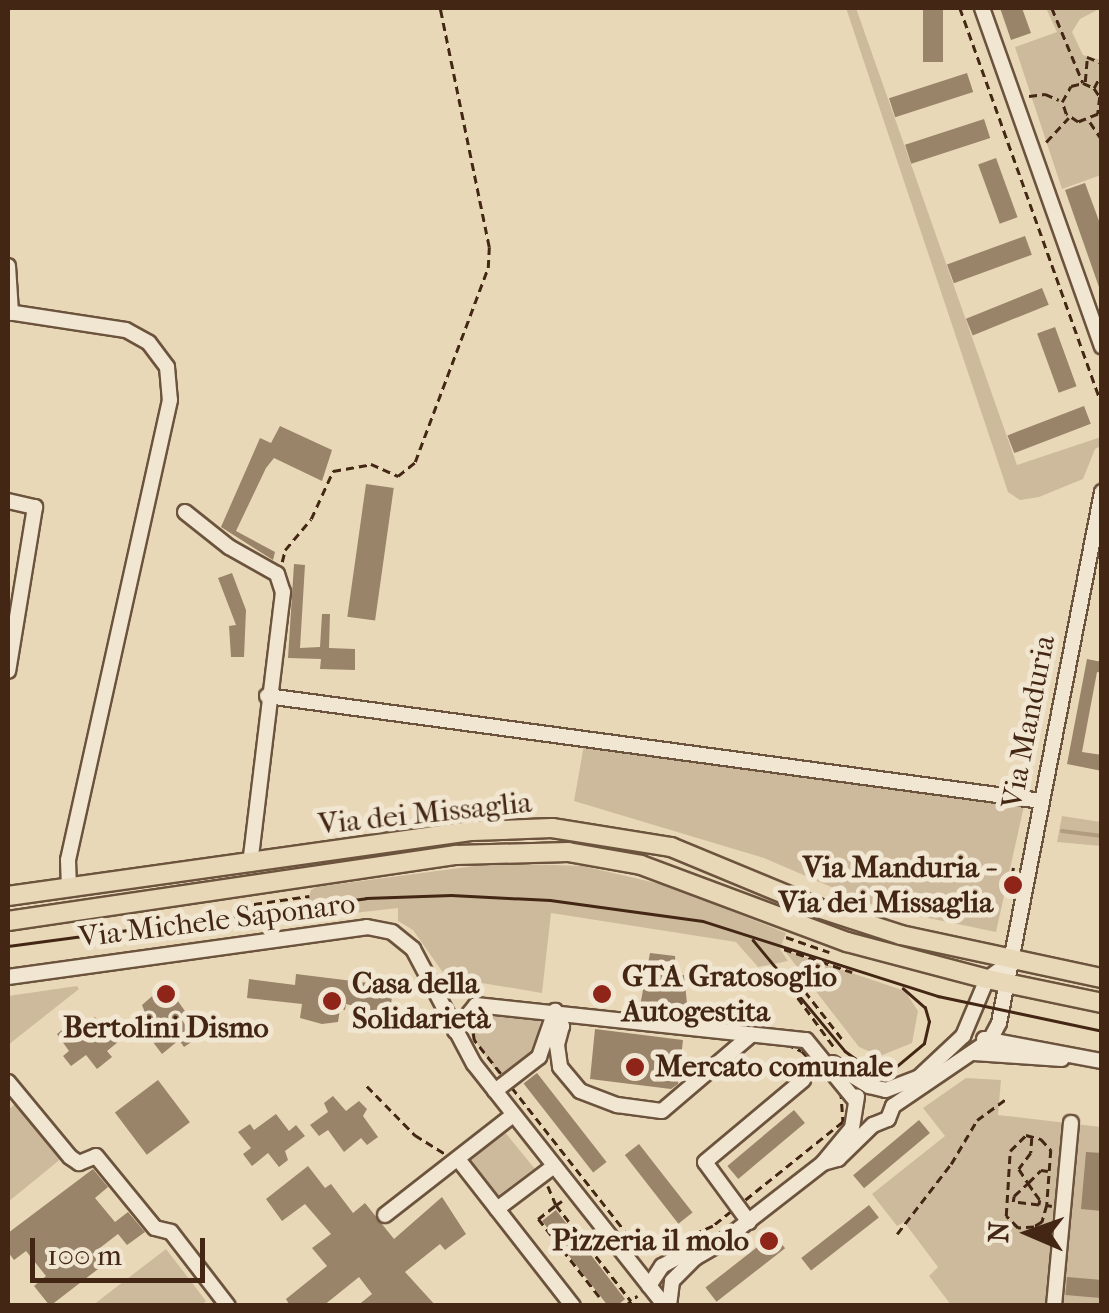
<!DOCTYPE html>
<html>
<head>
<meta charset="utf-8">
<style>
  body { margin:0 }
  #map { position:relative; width:1109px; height:1313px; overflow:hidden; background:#e9d8b8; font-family:"IM FELL French Canon",serif }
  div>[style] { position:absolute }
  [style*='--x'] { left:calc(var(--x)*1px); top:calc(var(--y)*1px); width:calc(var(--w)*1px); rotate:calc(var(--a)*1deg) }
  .green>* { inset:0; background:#cdba9c }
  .stream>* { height:4px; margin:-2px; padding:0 2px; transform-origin:2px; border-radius:2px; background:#b19c80 }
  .building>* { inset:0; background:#998369; transform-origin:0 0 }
  .path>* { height:2.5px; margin-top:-1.25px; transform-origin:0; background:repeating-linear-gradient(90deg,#432714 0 8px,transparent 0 13px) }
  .roads { filter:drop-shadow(2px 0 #6c533d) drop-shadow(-2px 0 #6c533d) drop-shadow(0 2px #6c533d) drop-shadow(0 -2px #6c533d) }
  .minor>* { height:14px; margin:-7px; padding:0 7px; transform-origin:7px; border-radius:7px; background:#f1e6d1 }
  .major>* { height:18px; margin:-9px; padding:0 9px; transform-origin:9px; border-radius:9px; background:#e9d8b8 }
  .tram>* { height:2.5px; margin:-1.25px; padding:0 1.25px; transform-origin:1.25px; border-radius:1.25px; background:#432714 }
  .dots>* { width:28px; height:28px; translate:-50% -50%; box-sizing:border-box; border:5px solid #f1e6d1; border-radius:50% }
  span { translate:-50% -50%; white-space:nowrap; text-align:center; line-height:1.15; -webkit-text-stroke:10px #f1e6d1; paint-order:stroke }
  .street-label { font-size:30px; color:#432714 }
  .poi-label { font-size:30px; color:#432714; font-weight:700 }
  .right { translate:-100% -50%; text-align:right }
  .left { translate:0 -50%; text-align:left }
  .frame { position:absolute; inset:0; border:10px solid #432714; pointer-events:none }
  .north { position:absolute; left:979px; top:1183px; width:100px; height:100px; -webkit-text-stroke:8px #f1e6d1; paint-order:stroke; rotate:272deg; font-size:28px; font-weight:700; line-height:40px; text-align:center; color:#432714 }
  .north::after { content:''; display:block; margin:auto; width:35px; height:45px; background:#432714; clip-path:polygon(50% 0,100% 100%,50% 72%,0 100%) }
  .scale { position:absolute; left:30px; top:1238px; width:175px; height:45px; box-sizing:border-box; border:5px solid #432714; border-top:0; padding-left:12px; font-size:30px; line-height:35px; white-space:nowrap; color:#432714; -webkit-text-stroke:8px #f1e6d1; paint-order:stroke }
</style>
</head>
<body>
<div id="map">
  <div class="green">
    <div style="clip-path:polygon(846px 8px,856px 8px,1017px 465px,1101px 437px,1101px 446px,1095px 449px,1083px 479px,1039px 497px,1020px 500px,1008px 492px)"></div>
    <div style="clip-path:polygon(1046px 8px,1101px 8px,1080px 19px,1072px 32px,1083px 55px,1101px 60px,1101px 175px,1062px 189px,1015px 47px,1057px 32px)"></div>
    <div style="clip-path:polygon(584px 745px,1024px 806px,996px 932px,880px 908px,764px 858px,574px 801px)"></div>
    <div style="clip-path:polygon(1062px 816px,1101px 822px,1101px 846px,1057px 842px)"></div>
    <div style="clip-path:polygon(497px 863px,583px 866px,669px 886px,786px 933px,780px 949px,788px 961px,758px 967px,736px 942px,551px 913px,542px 993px,446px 977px,413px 930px,398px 921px,398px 908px,310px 918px,305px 911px,311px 890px,316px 887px)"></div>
    <div style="clip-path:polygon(784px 950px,905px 991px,918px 1011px,912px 1043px,880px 1056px,859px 1047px)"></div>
    <div style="clip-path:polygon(77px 986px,79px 989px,8px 1045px,8px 996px)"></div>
    <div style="clip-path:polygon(483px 1010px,542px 1014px,534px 1051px,501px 1078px,471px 1035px,472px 1019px)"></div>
    <div style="clip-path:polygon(966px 1078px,1001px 1080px,998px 1115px,1101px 1127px,1101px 1305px,951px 1305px,929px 1276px,938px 1267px,904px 1222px,897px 1226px,872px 1194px,945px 1136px,923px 1108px)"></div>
    <div style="clip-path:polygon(16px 1103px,62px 1158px,8px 1202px,8px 1110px)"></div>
    <div style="clip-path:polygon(503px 1130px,539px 1174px,532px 1170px,494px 1199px,464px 1160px)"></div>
    <div style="clip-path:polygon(166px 1249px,206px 1301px,201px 1306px,93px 1305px)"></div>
  </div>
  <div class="stream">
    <div style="--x:1062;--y:831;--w:40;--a:7.1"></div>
  </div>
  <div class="building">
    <div style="left:923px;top:8px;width:20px;height:54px"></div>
    <div style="clip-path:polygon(1000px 8px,1022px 8px,1031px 33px,1011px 40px)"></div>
    <div style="left:967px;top:73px;width:20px;height:82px;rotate:72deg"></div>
    <div style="left:984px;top:119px;width:20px;height:83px;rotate:72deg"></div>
    <div style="left:996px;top:158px;width:63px;height:19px;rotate:70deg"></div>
    <div style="clip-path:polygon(1085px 183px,1102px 229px,1100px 290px,1065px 190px)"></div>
    <div style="left:1025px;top:236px;width:20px;height:83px;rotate:70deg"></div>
    <div style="left:1042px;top:288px;width:18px;height:82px;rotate:68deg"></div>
    <div style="left:1055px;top:327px;width:63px;height:19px;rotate:70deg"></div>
    <div style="left:1084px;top:406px;width:19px;height:82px;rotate:69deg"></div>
    <div style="clip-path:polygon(280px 426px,332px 450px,322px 481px,274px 458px,266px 468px,236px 531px,275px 552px,273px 560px,221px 527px,260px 438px,271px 443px)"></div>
    <div style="left:366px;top:484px;width:28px;height:134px;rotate:8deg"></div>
    <div style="clip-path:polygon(294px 564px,305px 565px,300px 648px,320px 647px,322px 614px,330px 614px,329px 648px,355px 649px,355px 670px,320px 669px,321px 659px,288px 658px)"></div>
    <div style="clip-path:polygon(232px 573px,246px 610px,244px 657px,231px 657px,229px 626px,236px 625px,218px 578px)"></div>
    <div style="clip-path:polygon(1087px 659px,1102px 662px,1102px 673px,1097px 672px,1082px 752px,1102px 755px,1102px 771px,1067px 764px)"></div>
    <div style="clip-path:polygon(650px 953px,675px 956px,676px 976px,684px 975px,688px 1013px,640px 1006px)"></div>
    <div style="clip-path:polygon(296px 974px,393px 986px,390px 1015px,346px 1004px,345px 1010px,340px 1009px,338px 1022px,322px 1024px,300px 1018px,302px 1004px,247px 998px,249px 979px,295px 985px)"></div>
    <div style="clip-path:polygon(166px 984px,187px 1014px,181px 1019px,196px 1039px,184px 1047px,179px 1040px,162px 1054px,146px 1033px,139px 1038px,130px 1027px,146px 1015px,142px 1005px)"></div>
    <div style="clip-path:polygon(95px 1017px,106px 1033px,116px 1029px,123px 1038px,107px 1051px,112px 1057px,97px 1069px,86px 1055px,71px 1066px,63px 1056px,69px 1051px,57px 1034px,68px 1025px,73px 1032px)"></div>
    <div style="clip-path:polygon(595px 1029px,683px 1040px,678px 1084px,671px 1089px,590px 1079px)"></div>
    <div style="left:537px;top:1073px;width:113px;height:17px;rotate:52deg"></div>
    <div style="left:158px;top:1080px;width:53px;height:54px;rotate:53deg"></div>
    <div style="clip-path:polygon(333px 1096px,346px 1111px,359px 1101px,367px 1109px,363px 1116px,378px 1137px,367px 1145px,361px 1138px,344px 1152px,328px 1130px,319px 1136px,310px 1125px,328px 1112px,324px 1103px)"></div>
    <div style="left:794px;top:1110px;width:17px;height:87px;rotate:50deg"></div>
    <div style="clip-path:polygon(276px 1114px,289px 1131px,296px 1125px,305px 1136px,285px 1151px,288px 1160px,279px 1167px,268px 1153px,252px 1166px,243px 1154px,251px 1148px,238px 1132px,250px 1124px,254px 1130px)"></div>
    <div style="left:919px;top:1120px;width:17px;height:86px;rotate:50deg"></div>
    <div style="left:639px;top:1144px;width:87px;height:18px;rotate:52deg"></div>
    <div style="clip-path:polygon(1086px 1152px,1102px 1153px,1102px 1211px,1081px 1209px)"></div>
    <div style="clip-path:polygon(308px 1166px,325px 1188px,331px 1184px,353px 1213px,365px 1203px,394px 1239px,442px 1197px,466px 1234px,445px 1250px,440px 1244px,405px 1272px,436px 1306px,357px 1306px,372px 1294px,359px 1277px,323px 1306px,290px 1306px,286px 1299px,327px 1266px,312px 1248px,331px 1234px,305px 1204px,282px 1221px,266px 1199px)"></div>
    <div style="clip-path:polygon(93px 1169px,108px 1187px,95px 1198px,115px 1222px,128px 1212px,145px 1232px,127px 1245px,118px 1234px,92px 1254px,102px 1266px,50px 1306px,34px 1286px,46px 1276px,26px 1251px,14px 1260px,8px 1252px,8px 1233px)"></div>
    <div style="left:869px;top:1205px;width:16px;height:86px;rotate:52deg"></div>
    <div style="clip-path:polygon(556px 1210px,625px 1299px,617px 1306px,608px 1306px,542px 1221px)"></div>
    <div style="left:774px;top:1234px;width:18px;height:87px;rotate:52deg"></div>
    <div style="left:1067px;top:1277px;width:35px;height:18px;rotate:5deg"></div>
  </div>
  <div class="path">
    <div style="--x:960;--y:8;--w:421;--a:70.3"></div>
    <div style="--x:1052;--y:8;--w:81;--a:67.5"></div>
    <div style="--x:1083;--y:83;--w:12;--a:24"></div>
    <div style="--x:1094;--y:88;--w:11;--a:56"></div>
    <div style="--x:1100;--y:97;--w:17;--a:97"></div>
    <div style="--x:1098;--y:114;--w:22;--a:158"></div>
    <div style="--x:1078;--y:122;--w:14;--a:-146"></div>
    <div style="--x:1066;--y:114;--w:13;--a:-108"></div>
    <div style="--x:1062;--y:102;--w:18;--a:-61"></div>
    <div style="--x:1071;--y:86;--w:12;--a:-14"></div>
    <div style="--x:1085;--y:82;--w:25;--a:-85"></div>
    <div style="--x:1087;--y:57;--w:16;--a:22"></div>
    <div style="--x:1094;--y:88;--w:18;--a:-63"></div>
    <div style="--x:1029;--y:96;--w:16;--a:-7"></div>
    <div style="--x:1045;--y:94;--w:15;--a:23"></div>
    <div style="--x:1090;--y:122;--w:22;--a:56"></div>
    <div style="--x:1046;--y:142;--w:33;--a:-47"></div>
    <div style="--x:282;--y:562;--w:12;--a:-76"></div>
    <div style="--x:285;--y:550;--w:40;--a:-50"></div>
    <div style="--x:311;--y:519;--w:53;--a:-65.4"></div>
    <div style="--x:333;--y:471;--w:39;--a:-10"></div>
    <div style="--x:371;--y:464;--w:30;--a:24"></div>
    <div style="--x:398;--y:476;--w:22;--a:-39"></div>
    <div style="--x:415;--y:462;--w:207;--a:-69.4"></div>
    <div style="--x:488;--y:268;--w:21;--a:-87"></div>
    <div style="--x:489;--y:247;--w:244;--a:-101.6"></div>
    <div style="--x:1007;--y:897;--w:30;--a:-78"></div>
    <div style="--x:241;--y:906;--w:69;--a:-8.4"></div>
    <div style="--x:181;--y:925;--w:62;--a:-7.5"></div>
    <div style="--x:786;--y:937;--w:46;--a:19.2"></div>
    <div style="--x:784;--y:949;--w:72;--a:18.7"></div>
    <div style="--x:797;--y:981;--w:75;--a:52.1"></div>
    <div style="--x:790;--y:987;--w:74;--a:53.7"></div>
    <div style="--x:494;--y:1010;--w:294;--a:6.6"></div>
    <div style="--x:786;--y:1044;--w:17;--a:24"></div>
    <div style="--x:802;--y:1051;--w:56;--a:45.7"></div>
    <div style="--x:841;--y:1091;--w:31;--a:86"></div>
    <div style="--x:843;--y:1122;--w:166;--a:141.3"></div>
    <div style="--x:713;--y:1226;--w:34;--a:156"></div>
    <div style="--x:682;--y:1240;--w:37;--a:174"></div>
    <div style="--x:645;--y:1244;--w:17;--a:-156"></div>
    <div style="--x:629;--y:1237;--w:251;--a:-128.2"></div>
    <div style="--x:474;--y:1040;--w:14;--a:-98"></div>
    <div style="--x:472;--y:1026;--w:14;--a:-65"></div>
    <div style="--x:478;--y:1013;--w:16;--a:-11"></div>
    <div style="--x:367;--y:1086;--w:69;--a:45.6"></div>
    <div style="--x:415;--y:1135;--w:36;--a:32"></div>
    <div style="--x:1032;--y:1138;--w:15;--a:94"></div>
    <div style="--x:1031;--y:1153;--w:20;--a:127"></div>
    <div style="--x:1019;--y:1169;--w:17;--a:57"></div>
    <div style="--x:1028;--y:1183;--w:12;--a:55"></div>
    <div style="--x:1035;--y:1193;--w:9;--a:54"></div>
    <div style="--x:1040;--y:1200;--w:5;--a:101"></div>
    <div style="--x:1039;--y:1205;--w:26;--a:-173"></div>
    <div style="--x:1013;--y:1202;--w:6;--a:-81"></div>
    <div style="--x:1014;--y:1196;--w:19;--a:-43"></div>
    <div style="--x:1028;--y:1183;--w:18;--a:-45"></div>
    <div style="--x:1041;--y:1170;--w:7;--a:8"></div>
    <div style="--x:548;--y:1186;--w:21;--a:67"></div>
    <div style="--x:556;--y:1205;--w:7;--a:-34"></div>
    <div style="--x:1047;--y:1205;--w:18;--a:106"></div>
    <div style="--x:1042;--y:1222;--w:9;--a:148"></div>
    <div style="--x:1034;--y:1227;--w:16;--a:176"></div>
    <div style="--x:1018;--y:1228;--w:17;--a:-135"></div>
    <div style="--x:1006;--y:1216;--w:65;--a:-86.5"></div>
    <div style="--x:1010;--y:1151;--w:23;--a:-45"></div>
    <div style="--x:1026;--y:1135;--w:16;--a:15"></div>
    <div style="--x:1041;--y:1139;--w:15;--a:48"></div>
    <div style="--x:1051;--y:1150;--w:55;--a:94.2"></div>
    <div style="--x:1047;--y:1205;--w:5;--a:11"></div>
    <div style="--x:897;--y:1234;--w:88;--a:-52.4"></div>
    <div style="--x:951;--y:1164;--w:51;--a:-59.4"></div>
    <div style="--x:977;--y:1120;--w:37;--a:-36"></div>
    <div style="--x:599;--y:1297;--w:99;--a:-128"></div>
    <div style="--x:538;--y:1219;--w:23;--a:-38"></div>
    <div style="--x:556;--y:1205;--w:122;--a:52"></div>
    <div style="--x:625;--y:1306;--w:16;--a:-40"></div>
  </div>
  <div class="roads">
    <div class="minor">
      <div style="--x:982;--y:8;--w:359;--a:70.5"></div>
      <div style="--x:8;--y:266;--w:47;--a:86.3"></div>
      <div style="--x:8;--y:312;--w:119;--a:8.7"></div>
      <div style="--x:126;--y:330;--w:26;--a:29"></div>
      <div style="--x:149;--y:343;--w:30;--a:53"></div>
      <div style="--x:167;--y:367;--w:33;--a:85"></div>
      <div style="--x:170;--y:400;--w:471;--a:102.5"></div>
      <div style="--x:68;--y:860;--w:28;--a:88"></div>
      <div style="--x:8;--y:501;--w:28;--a:13"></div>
      <div style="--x:35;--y:507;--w:166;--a:99.3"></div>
      <div style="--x:185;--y:512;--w:56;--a:38.5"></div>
      <div style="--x:229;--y:547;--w:55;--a:29.4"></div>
      <div style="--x:277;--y:574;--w:19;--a:72"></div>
      <div style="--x:283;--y:592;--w:274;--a:96.9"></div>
      <div style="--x:267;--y:696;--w:782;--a:7.72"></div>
      <div style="--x:8;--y:977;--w:362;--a:-7.9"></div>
      <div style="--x:367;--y:927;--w:25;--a:11"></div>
      <div style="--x:392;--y:932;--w:27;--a:39"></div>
      <div style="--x:413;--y:949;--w:130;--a:62.1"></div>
      <div style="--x:474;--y:1064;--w:308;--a:51.7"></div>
      <div style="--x:555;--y:1011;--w:17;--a:65"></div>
      <div style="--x:562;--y:1026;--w:20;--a:105"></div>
      <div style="--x:557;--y:1045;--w:22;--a:82"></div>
      <div style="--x:560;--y:1067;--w:31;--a:50"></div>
      <div style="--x:580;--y:1091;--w:40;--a:21"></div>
      <div style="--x:617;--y:1105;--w:45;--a:7.6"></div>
      <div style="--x:662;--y:1111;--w:118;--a:-40.5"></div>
      <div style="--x:455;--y:1031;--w:33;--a:-51"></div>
      <div style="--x:476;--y:1005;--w:332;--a:6.1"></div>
      <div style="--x:806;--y:1040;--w:77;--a:50.8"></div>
      <div style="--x:984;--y:1039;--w:120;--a:10.6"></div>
      <div style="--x:974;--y:1053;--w:88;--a:3.9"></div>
      <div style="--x:832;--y:1063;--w:44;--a:31.9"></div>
      <div style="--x:869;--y:1086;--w:17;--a:13"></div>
      <div style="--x:886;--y:1090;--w:34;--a:-21"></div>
      <div style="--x:918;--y:1078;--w:62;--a:-43"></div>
      <div style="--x:963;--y:1036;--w:62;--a:-67.2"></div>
      <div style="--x:987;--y:979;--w:29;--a:-36"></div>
      <div style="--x:8;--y:1082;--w:97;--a:50.4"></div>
      <div style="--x:70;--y:1157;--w:11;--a:34"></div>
      <div style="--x:79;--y:1163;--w:18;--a:-22"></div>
      <div style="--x:96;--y:1156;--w:93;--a:50.7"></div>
      <div style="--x:155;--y:1228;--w:16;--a:14"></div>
      <div style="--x:171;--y:1232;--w:93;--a:52.4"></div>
      <div style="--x:495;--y:1091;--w:56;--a:-37.7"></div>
      <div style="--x:539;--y:1057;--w:49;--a:-70.8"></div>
      <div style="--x:458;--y:1159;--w:187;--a:52"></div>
      <div style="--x:823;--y:1163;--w:45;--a:-50.4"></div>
      <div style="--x:852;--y:1128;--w:32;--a:-81"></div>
      <div style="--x:497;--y:1209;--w:71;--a:-37"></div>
      <div style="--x:385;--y:1215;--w:162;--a:-38"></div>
      <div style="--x:749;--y:1222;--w:74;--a:-126.3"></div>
      <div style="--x:705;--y:1162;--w:128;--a:-39.9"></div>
      <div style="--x:649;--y:1286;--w:24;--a:-57"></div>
      <div style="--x:662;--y:1266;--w:21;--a:-29"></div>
      <div style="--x:680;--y:1256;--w:15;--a:8"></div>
      <div style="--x:669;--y:1306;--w:25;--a:-83"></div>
      <div style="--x:672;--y:1281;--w:33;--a:-45"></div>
      <div style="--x:695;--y:1258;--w:28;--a:-30"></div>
      <div style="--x:719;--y:1244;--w:132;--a:-37.9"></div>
      <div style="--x:823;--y:1163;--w:16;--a:-15"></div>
      <div style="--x:838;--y:1159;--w:49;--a:-44.2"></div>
      <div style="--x:873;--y:1125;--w:16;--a:-22"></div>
      <div style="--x:888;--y:1119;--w:14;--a:-69"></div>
      <div style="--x:893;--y:1106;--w:117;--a:-34.2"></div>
      <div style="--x:990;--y:1040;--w:19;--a:-62"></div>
      <div style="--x:999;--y:1023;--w:541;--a:-79.02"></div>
      <div style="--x:1054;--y:1306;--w:184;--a:-84.7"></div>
    </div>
    <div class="major">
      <div style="--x:8;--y:896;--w:469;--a:-8"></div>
      <div style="--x:472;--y:831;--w:80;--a:-2.1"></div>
      <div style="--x:552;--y:828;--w:121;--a:9.1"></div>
      <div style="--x:671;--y:847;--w:159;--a:22.5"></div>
      <div style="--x:818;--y:908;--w:87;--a:18"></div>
      <div style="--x:901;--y:935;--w:206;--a:12.1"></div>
      <div style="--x:8;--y:921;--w:453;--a:-8.4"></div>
      <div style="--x:456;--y:855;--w:112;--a:-1.5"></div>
      <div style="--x:568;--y:852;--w:74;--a:10.1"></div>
      <div style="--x:641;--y:865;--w:220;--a:20.5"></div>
      <div style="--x:847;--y:942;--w:145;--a:14.8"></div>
      <div style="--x:987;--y:979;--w:117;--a:11.8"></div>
    </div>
  </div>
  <div class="tram">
    <div style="--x:753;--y:940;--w:144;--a:50.3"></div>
    <div style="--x:845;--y:1051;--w:26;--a:36"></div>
    <div style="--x:866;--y:1066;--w:31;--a:0"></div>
    <div style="--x:897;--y:1066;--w:35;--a:-40"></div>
    <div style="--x:924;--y:1043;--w:22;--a:-77"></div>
    <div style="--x:929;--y:1022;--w:15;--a:-106"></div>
    <div style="--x:925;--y:1008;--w:29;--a:-139"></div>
    <div style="--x:8;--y:946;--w:361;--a:-7.6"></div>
    <div style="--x:366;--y:898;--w:85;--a:-2"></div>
    <div style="--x:451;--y:895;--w:99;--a:2.9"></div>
    <div style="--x:550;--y:900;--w:154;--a:7.8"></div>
    <div style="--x:703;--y:921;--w:247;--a:17.7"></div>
    <div style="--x:938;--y:996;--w:168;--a:12"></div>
  </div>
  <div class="dots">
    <div style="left:1013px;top:885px;background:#8f2418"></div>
    <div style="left:166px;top:994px;background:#8f2418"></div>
    <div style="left:602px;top:994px;background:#8f2418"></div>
    <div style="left:332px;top:1001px;background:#8f2418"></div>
    <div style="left:635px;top:1067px;background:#8f2418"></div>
    <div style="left:769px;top:1241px;background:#8f2418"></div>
  </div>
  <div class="street-label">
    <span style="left:1029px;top:722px;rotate:-79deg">Via Manduria</span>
    <span style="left:425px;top:814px;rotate:-6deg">Via dei Missaglia</span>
    <span style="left:217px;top:921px;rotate:-7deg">Via Michele Saponaro</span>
  </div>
  <div class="poi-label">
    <span class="right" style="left:993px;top:885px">Via Manduria -<br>Via dei Missaglia</span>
    <span class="left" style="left:622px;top:994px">GTA Gratosoglio<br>Autogestita</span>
    <span class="left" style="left:352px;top:1001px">Casa della<br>Solidarietà</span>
    <span style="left:166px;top:1028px">Bertolini Dismo</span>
    <span class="left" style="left:655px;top:1067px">Mercato comunale</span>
    <span class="right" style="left:749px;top:1241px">Pizzeria il molo</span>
  </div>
  <div class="frame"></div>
  <div class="north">N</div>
  <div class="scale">100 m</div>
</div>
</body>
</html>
